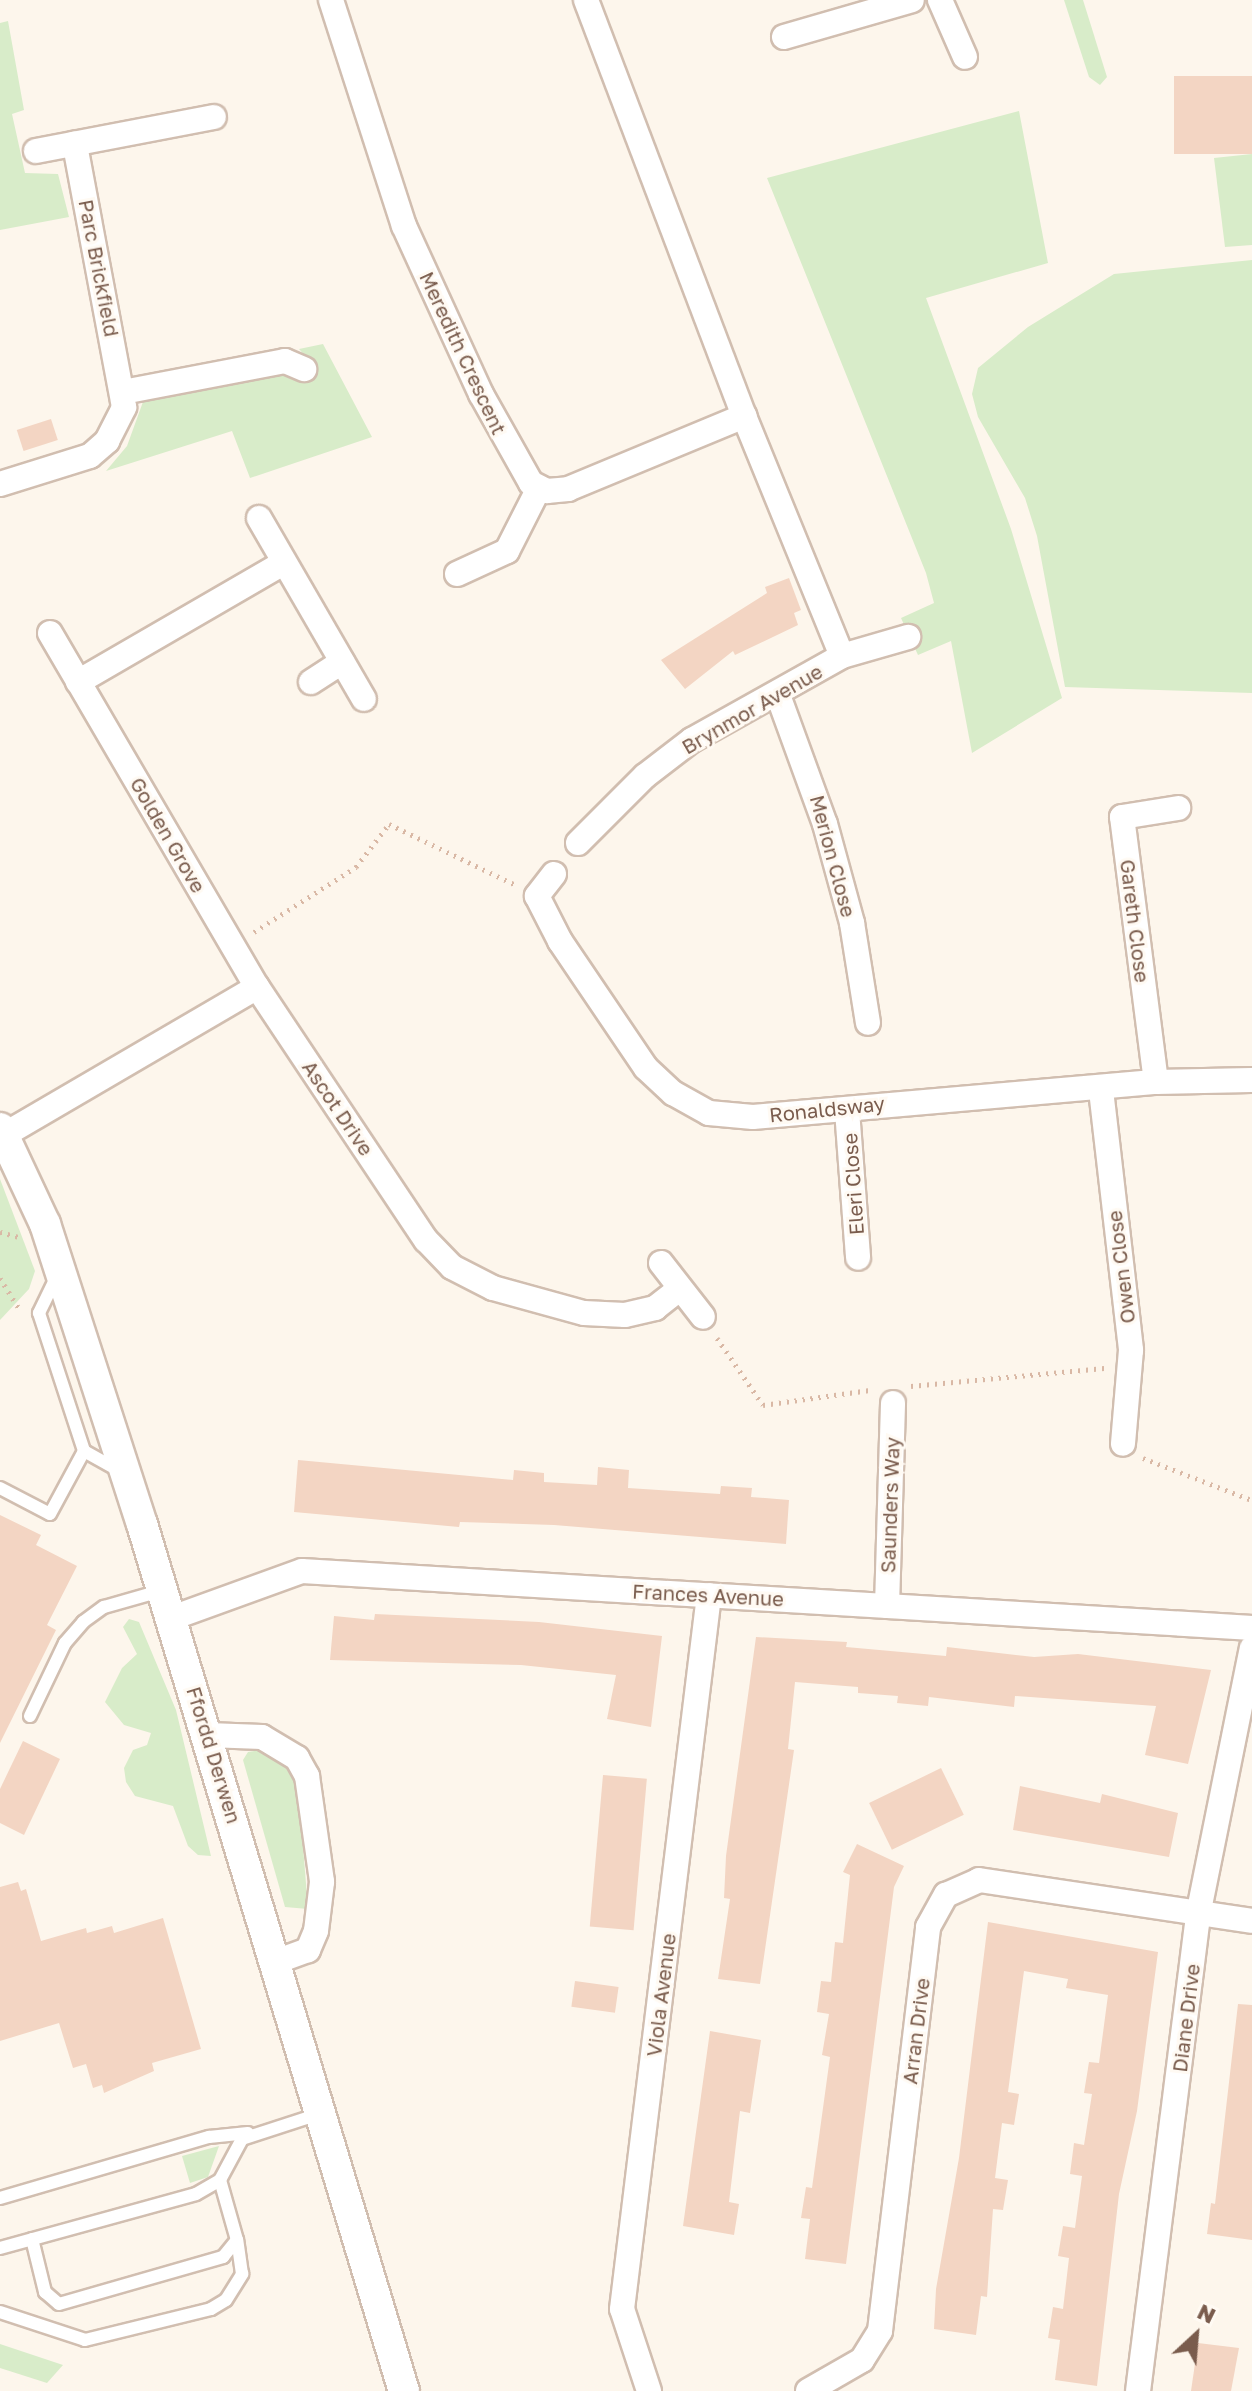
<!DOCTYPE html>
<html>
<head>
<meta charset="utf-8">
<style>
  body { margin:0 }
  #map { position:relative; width:1252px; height:2391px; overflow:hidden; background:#fdf6ec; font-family:"Golos Text",sans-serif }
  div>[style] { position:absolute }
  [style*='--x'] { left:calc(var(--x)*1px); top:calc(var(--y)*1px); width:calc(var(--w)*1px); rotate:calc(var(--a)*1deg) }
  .green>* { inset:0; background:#d8ecc9 }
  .building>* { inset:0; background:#f3d5c3; transform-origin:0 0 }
  .path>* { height:5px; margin-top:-2.5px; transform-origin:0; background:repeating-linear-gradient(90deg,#d9b8a5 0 2px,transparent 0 8px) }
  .roads { filter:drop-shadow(2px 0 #d1beb0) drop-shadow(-2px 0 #d1beb0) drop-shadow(0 2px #d1beb0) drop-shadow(0 -2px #d1beb0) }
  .service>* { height:12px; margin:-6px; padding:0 6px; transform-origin:6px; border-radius:6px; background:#fff }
  .minor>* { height:24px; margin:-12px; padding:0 12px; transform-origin:12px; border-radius:12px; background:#fff }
  .tertiary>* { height:30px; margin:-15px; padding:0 15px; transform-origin:15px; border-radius:15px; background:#fff }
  span { translate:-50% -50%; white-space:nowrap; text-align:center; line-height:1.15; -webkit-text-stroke:6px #fffaf3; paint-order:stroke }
  .street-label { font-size:20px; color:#7a5c4d }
  .north { position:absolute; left:1156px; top:2295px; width:80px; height:80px; -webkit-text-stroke:6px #fffaf3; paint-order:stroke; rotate:26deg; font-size:22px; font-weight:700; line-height:32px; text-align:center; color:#7a5c4d }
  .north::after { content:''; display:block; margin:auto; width:28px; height:36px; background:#7a5c4d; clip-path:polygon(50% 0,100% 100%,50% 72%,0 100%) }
</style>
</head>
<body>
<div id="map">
  <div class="green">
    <div style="clip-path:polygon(1064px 0,1083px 0,1107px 77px,1100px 85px,1089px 77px)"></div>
    <div style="clip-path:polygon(8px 21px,24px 110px,12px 114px,25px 173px,58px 174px,69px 217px,0 230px,0 23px)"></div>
    <div style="clip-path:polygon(1019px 111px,1048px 263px,926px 298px,1011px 529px,1062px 698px,972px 753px,951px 641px,918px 655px,901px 618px,934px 603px,926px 573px,767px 178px)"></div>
    <div style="clip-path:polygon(1252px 154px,1252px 245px,1225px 247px,1214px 158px)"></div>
    <div style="clip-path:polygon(1252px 260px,1252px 693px,1065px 687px,1037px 536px,1025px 498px,978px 417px,972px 394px,978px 368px,1028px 327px,1114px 274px)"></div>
    <div style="clip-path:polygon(323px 344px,372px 437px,250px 478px,232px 431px,106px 471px,127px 446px,144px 399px,313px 365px,299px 349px)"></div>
    <div style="clip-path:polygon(0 1179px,35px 1271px,29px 1289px,0 1320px)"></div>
    <div style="clip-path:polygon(129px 1619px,139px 1622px,176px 1710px,211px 1856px,198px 1855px,188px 1846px,173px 1806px,135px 1796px,126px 1782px,124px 1768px,133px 1750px,147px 1745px,151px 1733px,124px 1725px,105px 1702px,122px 1668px,137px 1654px,123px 1627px)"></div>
    <div style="clip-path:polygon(261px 1750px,287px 1766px,298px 1783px,308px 1909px,285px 1907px,243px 1760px,248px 1752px)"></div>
    <div style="clip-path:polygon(219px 2146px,208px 2177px,190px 2183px,182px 2156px)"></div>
    <div style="clip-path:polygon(0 2344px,63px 2365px,47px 2383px,0 2368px)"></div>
  </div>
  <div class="building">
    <div style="left:1252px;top:76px;width:78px;height:78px;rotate:90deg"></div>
    <div style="left:51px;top:419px;width:22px;height:36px;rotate:72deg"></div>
    <div style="clip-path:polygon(789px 578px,801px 610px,794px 613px,798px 625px,735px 655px,733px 651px,685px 689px,661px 660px,767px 593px,765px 587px)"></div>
    <div style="clip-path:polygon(298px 1460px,513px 1480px,514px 1470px,544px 1473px,544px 1482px,597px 1485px,598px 1467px,629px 1470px,628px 1488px,720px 1494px,721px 1486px,752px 1488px,751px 1497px,789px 1500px,786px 1544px,554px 1525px,460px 1522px,459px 1527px,294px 1512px)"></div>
    <div style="clip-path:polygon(0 1515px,41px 1535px,36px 1545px,77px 1566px,47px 1625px,56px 1630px,0 1743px)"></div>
    <div style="clip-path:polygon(375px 1614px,539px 1622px,662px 1636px,651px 1727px,607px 1719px,616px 1675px,521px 1665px,330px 1660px,334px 1616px,374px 1620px)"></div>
    <div style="clip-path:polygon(756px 1637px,847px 1642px,846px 1647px,946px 1656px,947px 1647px,1034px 1657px,1078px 1654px,1211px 1670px,1188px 1764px,1145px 1755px,1156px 1706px,1015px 1696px,1014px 1707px,929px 1697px,928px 1706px,897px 1703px,898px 1696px,858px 1693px,858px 1687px,795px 1682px,788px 1749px,794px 1750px,760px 1984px,718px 1979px,730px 1899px,724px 1898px,726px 1856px)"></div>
    <div style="clip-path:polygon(23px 1741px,60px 1759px,24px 1835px,0 1823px,0 1789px)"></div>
    <div style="left:941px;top:1768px;width:52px;height:80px;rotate:64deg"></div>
    <div style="left:603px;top:1775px;width:44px;height:152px;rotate:5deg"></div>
    <div style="clip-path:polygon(1020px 1786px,1100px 1803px,1102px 1794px,1178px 1813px,1169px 1857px,1013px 1830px)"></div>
    <div style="clip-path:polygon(857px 1844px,904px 1866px,894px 1887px,846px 2264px,805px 2259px,810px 2219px,801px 2218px,806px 2187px,812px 2188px,830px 2057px,822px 2055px,829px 2014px,817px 2012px,821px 1981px,831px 1982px,835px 1942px,843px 1943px,850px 1875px,843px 1872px)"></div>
    <div style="clip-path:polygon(18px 1882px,21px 1891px,26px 1889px,41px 1941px,86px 1928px,87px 1933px,112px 1926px,114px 1933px,163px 1918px,201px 2049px,152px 2063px,154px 2071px,104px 2093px,102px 2085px,93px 2088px,86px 2064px,73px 2068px,59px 2023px,0 2041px,0 1887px)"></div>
    <div style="clip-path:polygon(988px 1922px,1158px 1952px,1137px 2111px,1119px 2194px,1097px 2386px,1055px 2380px,1060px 2340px,1048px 2338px,1053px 2307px,1063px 2309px,1069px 2258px,1058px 2256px,1063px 2226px,1075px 2228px,1082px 2176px,1070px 2174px,1074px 2143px,1084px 2145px,1092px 2094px,1084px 2093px,1089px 2062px,1099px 2063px,1108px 1995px,1066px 1988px,1068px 1979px,1024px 1971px,1008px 2092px,1019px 2094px,1014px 2125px,1002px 2123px,995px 2178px,1008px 2180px,1003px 2210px,993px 2209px,987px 2297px,981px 2296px,976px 2335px,934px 2329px,936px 2289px,959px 2158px)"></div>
    <div style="left:575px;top:1981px;width:44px;height:26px;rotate:8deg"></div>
    <div style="clip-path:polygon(1238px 2004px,1252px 2005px,1252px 2240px,1207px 2234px,1211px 2203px,1215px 2204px)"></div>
    <div style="clip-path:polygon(710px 2031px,761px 2040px,750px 2113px,740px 2111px,729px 2202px,739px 2204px,734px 2235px,683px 2226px)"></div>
    <div style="clip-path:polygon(1198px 2343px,1239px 2348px,1231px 2391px,1191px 2391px)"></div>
  </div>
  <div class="path">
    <div style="--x:254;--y:932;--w:121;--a:-32.5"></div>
    <div style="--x:356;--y:867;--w:54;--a:-52.5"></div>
    <div style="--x:389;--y:824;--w:143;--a:25.7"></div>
    <div style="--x:0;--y:1232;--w:20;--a:15"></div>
    <div style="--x:0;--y:1278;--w:39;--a:58"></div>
    <div style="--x:717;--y:1338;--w:81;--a:55.5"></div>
    <div style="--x:763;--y:1405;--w:108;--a:-8"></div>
    <div style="--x:911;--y:1386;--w:194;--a:-5.3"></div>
    <div style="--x:1143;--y:1458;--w:117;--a:21.1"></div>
  </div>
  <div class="roads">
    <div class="service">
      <div style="--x:56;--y:1278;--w:39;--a:116"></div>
      <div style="--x:39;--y:1313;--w:145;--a:71.9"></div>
      <div style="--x:84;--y:1451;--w:41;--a:29.1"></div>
      <div style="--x:0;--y:1488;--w:56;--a:27.5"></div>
      <div style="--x:50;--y:1514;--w:72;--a:-61.6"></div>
      <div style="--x:30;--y:1716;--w:81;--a:-64.4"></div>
      <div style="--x:65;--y:1643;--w:28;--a:-49"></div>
      <div style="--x:83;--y:1622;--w:26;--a:-36"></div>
      <div style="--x:104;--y:1607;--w:58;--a:-15.9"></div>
      <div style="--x:0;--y:2198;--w:218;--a:-16.3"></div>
      <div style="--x:209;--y:2137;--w:39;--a:-6"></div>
      <div style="--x:32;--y:2239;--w:55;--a:76.2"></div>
      <div style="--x:45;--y:2292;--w:18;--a:41"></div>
      <div style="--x:59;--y:2304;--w:171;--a:-16"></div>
      <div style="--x:223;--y:2257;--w:22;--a:-51"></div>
      <div style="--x:237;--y:2240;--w:62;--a:-105.8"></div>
      <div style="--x:0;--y:2248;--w:203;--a:-15.4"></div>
      <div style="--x:196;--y:2194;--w:28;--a:-30"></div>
      <div style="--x:220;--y:2180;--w:47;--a:-61.8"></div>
      <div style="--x:242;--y:2139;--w:81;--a:-18"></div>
      <div style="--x:0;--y:2312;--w:89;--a:18.2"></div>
      <div style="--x:85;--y:2340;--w:130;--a:-13.8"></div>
      <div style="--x:211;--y:2309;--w:17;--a:-31"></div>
      <div style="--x:226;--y:2300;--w:31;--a:-58"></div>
      <div style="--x:242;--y:2274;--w:34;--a:-98"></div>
    </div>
    <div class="minor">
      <div style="--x:331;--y:0;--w:237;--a:72.1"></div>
      <div style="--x:404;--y:226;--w:185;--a:65.4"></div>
      <div style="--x:481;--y:394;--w:102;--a:60.7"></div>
      <div style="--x:531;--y:483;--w:18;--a:27"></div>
      <div style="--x:547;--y:491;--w:21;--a:-5"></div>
      <div style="--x:568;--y:489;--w:191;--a:-22.5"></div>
      <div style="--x:586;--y:0;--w:445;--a:69.2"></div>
      <div style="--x:744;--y:416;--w:259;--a:67.8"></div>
      <div style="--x:940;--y:0;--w:62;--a:66.3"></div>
      <div style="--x:784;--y:37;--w:133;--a:-16.1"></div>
      <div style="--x:36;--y:151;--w:181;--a:-10.8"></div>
      <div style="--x:123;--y:392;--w:165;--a:-10.8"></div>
      <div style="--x:285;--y:361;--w:21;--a:23"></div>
      <div style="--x:0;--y:484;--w:94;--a:-17.3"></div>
      <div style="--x:90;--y:456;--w:23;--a:-41"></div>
      <div style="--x:107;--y:441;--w:38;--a:-63"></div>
      <div style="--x:124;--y:407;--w:268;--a:-100.6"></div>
      <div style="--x:259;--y:518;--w:209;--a:59.9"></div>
      <div style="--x:457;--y:574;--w:55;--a:-24.7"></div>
      <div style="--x:507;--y:551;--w:71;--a:-63.1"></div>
      <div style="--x:50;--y:633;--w:410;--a:59.7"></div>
      <div style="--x:78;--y:682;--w:237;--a:-30.1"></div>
      <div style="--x:311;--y:682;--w:37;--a:-33"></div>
      <div style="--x:778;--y:695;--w:137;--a:70"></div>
      <div style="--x:825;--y:824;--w:103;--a:74.7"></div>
      <div style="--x:852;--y:923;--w:101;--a:80.9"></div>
      <div style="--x:578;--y:843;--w:95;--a:-45"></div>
      <div style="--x:645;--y:776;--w:59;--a:-37.5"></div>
      <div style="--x:692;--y:740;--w:172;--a:-29.2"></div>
      <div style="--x:842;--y:656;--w:69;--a:-16.1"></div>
      <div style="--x:554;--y:874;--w:28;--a:128"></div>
      <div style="--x:537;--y:896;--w:51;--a:62.9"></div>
      <div style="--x:560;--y:941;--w:153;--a:55.9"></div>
      <div style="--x:646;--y:1068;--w:37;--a:43"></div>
      <div style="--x:673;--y:1093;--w:41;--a:29.1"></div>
      <div style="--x:709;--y:1113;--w:44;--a:5.2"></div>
      <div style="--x:753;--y:1117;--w:405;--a:-5"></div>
      <div style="--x:1156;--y:1082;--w:96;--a:-1.2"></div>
      <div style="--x:1156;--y:1082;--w:267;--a:-97.3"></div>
      <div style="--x:1122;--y:817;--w:57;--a:-9.1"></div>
      <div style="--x:1101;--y:1090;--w:262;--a:83.4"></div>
      <div style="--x:1131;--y:1350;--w:94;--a:94.9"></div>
      <div style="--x:847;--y:1110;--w:148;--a:85.7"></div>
      <div style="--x:4;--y:1135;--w:293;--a:-30.3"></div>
      <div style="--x:257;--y:987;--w:304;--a:56.3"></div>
      <div style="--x:426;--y:1240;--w:37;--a:46"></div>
      <div style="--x:452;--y:1267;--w:46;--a:27.1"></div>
      <div style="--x:493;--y:1288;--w:94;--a:15.4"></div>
      <div style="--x:584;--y:1313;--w:41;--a:2.8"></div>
      <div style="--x:625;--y:1315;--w:31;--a:-13"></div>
      <div style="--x:655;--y:1308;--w:31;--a:-38"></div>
      <div style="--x:661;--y:1263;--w:68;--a:52.1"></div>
      <div style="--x:887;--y:1606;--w:203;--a:-88.3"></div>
      <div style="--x:172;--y:1618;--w:138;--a:-19.9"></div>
      <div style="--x:302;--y:1571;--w:952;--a:3.43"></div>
      <div style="--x:208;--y:1735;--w:54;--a:2.1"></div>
      <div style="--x:262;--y:1737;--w:41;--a:31"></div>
      <div style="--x:297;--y:1758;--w:21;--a:61"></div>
      <div style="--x:307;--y:1776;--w:107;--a:81.9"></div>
      <div style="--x:322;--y:1882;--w:49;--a:97"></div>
      <div style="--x:316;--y:1931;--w:21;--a:113"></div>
      <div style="--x:308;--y:1950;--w:35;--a:160"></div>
      <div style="--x:649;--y:2391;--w:86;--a:-108.2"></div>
      <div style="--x:622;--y:2309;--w:719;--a:-83.05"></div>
      <div style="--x:808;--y:2391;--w:62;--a:-29.9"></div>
      <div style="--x:862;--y:2360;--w:34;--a:-58"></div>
      <div style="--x:880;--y:2331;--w:407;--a:-83.2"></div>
      <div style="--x:928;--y:1927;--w:37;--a:-61"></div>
      <div style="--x:946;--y:1895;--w:36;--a:-24"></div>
      <div style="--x:979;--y:1880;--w:276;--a:8.5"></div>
      <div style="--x:1138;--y:2391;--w:485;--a:-82.8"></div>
      <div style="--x:1199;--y:1910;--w:267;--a:-78.6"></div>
    </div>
    <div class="tertiary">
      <div style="--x:0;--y:1128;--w:106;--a:64.9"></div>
      <div style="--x:45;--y:1224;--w:315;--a:72.1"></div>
      <div style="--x:142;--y:1524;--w:906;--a:73.19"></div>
    </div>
  </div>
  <div class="street-label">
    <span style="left:99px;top:268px;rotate:79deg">Parc Brickfield</span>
    <span style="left:463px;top:353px;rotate:65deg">Meredith Crescent</span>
    <span style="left:752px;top:709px;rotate:-30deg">Brynmor Avenue</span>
    <span style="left:168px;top:835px;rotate:60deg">Golden Grove</span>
    <span style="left:833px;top:856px;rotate:75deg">Merion Close</span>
    <span style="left:1135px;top:921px;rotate:83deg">Gareth Close</span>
    <span style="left:338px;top:1108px;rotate:56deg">Ascot Drive</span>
    <span style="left:827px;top:1109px;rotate:-6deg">Ronaldsway</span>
    <span style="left:853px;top:1184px;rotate:-94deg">Eleri Close</span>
    <span style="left:1121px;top:1267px;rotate:-97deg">Owen Close</span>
    <span style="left:890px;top:1505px;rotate:-88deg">Saunders Way</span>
    <span style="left:708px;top:1595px;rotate:3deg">Frances Avenue</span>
    <span style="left:214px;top:1755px;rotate:73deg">Ffordd Derwen</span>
    <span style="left:661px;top:1995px;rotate:-83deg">Viola Avenue</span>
    <span style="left:1186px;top:2018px;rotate:-83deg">Diane Drive</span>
    <span style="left:916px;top:2031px;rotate:-83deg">Arran Drive</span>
  </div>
  <div class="north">N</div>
</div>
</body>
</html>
